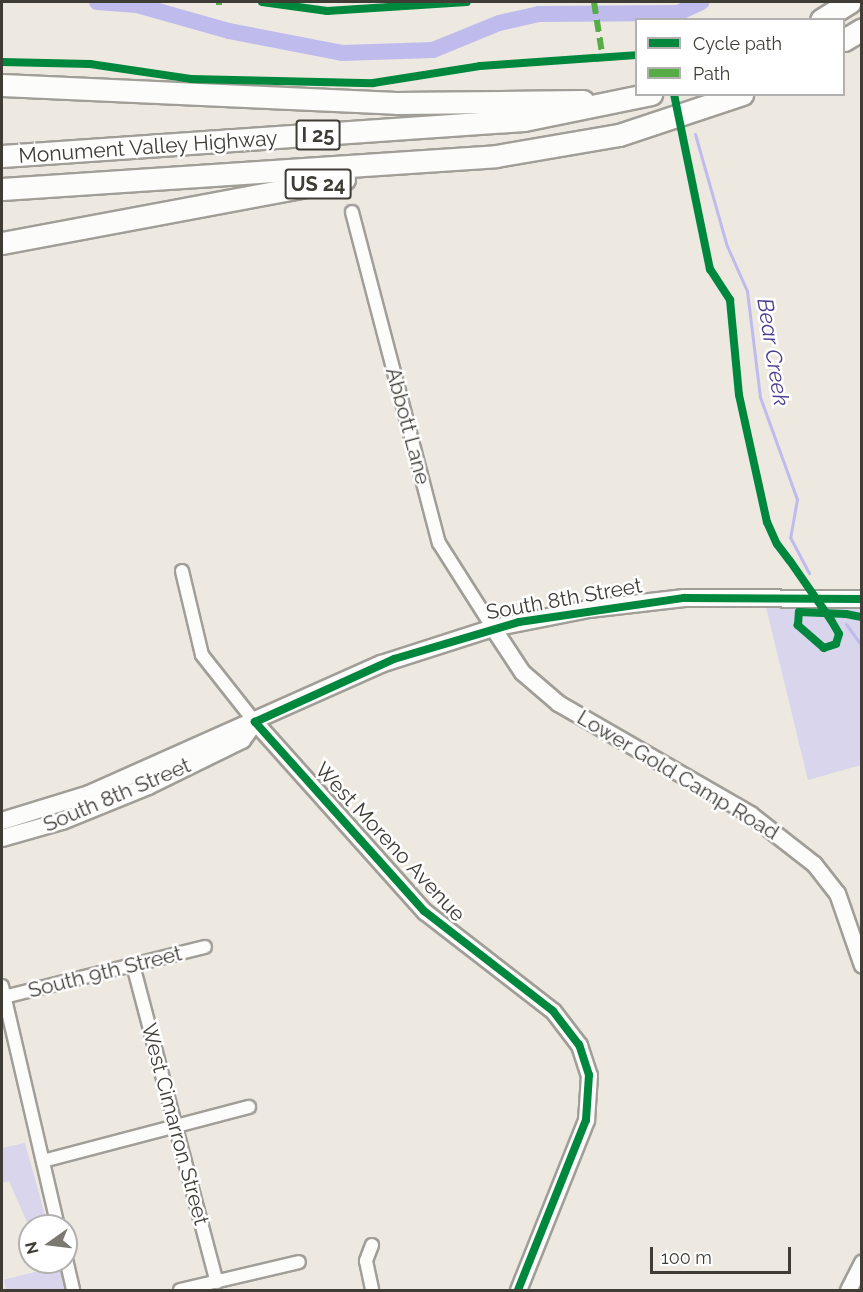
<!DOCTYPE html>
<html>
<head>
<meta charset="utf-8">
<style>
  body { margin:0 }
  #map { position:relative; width:863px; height:1292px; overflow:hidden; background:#ede9e0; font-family:Raleway,sans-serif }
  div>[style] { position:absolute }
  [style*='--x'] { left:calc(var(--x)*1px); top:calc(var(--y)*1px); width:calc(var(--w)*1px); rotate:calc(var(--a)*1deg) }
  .green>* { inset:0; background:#d8d5ec; transform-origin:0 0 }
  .stream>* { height:3px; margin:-1.5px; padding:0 1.5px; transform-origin:1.5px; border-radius:1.5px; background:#c0bbed }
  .river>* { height:16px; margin:-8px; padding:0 8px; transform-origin:8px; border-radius:8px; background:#c0bbed }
  .roads { filter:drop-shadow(2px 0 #a19e98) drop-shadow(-2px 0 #a19e98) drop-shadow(0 2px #a19e98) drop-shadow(0 -2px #a19e98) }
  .minor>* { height:12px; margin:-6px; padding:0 6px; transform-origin:6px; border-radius:6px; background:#fcfcfa }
  .tertiary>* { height:15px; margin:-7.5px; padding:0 7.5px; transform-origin:7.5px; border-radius:7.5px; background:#fcfcfa }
  .secondary>* { height:16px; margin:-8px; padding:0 8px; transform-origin:8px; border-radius:8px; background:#fcfcfa }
  .motorway>* { height:21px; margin:-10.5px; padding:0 10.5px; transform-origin:10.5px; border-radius:10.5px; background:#fcfcfa }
  .quiet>* { height:6px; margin-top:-3px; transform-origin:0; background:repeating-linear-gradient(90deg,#56ac45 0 12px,transparent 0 18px) }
  .cycleway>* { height:8px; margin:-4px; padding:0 4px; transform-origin:4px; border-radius:4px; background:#00873e }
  span { translate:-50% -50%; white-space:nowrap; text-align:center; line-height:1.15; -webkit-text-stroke:5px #fff; paint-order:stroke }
  .shield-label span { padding:2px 4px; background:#fff; border:2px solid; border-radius:4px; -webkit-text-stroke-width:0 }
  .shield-label { font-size:20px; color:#3f3c36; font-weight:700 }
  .street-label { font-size:21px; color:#3f3c36 }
  .water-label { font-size:22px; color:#4b3c92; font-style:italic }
  .frame { position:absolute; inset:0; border:3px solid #3f3c36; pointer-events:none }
  .legend { position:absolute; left:635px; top:18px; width:210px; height:78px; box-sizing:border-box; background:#fff; border:2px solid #b2b1af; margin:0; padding:8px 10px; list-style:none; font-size:18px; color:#3f3c36 }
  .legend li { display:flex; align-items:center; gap:12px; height:30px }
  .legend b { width:30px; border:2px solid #b2b1af }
  .north { position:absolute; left:18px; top:1214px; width:60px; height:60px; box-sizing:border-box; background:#fff; border:2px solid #b2b1af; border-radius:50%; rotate:256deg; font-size:16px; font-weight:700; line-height:24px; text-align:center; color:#3f3c36 }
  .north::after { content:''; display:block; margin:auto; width:21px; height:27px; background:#7c7972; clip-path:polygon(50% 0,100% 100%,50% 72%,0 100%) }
  .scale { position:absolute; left:650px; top:1247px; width:141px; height:27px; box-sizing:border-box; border:3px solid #3f3c36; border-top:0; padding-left:8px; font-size:18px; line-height:21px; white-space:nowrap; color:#3f3c36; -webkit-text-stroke:4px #fff; paint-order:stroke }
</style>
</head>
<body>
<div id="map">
  <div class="green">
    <div style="clip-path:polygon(764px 599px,861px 605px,861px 765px,808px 780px)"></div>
    <div style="clip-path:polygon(25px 1143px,48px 1226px,30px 1229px,9px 1181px,2px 1183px,2px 1148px)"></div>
    <div style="left:59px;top:1266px;width:25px;height:57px;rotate:76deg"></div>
  </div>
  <div class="stream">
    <div style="--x:676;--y:20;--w:7;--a:-74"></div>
    <div style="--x:695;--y:134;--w:116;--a:74.1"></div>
    <div style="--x:727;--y:246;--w:49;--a:66"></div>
    <div style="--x:747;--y:291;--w:107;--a:83"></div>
    <div style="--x:760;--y:397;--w:109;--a:70.1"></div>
    <div style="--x:797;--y:499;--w:39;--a:100"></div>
    <div style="--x:790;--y:537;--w:41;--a:62.2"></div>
    <div style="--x:846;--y:624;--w:27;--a:54"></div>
  </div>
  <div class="river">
    <div style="--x:97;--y:2;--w:40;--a:4.3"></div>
    <div style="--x:137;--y:5;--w:96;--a:15.8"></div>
    <div style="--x:229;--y:31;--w:115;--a:11"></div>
    <div style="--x:342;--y:53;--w:91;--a:-1.9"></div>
    <div style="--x:433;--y:50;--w:71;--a:-22.2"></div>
    <div style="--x:499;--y:23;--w:41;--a:-12.7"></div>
    <div style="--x:539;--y:14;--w:139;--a:-0.4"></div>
    <div style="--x:678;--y:13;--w:26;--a:-25"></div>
  </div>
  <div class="roads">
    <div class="minor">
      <div style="--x:352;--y:212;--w:342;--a:75.3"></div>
      <div style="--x:439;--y:543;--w:101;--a:57.6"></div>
      <div style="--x:182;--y:571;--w:86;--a:76.6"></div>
      <div style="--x:202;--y:655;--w:85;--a:51.7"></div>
      <div style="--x:133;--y:965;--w:328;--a:75.2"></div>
      <div style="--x:2;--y:986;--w:246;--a:76.9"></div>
      <div style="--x:4;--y:997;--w:207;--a:-14"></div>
      <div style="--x:43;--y:1161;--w:213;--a:-14.7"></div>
      <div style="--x:372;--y:1245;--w:17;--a:111"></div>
      <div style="--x:366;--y:1261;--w:30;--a:78"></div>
      <div style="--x:66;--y:1259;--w:32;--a:77"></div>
      <div style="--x:180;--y:1290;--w:122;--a:-13.2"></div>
    </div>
    <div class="tertiary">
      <div style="--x:493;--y:628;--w:53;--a:56.6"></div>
      <div style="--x:522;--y:672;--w:48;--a:40.7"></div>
      <div style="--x:558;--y:703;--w:222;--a:30"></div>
      <div style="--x:750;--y:814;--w:81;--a:38"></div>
      <div style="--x:814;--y:864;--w:37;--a:52"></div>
      <div style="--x:837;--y:893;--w:76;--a:70.9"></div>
      <div style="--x:255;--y:722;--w:254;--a:48.2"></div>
      <div style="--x:424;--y:911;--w:163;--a:37.8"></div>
      <div style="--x:553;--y:1011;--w:43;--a:52.6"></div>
      <div style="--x:579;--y:1045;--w:32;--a:72"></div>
      <div style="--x:589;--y:1075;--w:45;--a:93.8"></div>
      <div style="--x:586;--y:1120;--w:183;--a:111.8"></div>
      <div style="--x:848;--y:1290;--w:31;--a:-63"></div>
    </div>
    <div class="secondary">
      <div style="--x:2;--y:821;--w:91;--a:-17.2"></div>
      <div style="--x:89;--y:794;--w:320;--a:-24"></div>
      <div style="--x:381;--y:664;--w:118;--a:-17.8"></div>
      <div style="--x:493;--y:628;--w:98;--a:-11.2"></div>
      <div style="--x:589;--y:609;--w:96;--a:-6.6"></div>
      <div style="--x:684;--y:598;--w:178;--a:0.3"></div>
      <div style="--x:2;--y:838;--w:62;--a:-15.8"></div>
      <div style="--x:62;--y:821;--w:93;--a:-22.1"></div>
      <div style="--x:148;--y:786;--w:105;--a:-26.1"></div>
      <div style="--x:242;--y:740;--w:22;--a:-54"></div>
    </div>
    <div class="motorway">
      <div style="--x:821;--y:20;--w:34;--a:-32"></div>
      <div style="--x:844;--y:40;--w:21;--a:-31"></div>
      <div style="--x:2;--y:85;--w:394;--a:2.6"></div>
      <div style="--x:396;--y:103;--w:187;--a:-0.6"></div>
      <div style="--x:2;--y:156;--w:523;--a:-3.95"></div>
      <div style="--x:524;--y:120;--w:130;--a:-11.6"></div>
      <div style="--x:2;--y:189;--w:495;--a:-3.8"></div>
      <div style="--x:496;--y:156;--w:125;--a:-9.7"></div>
      <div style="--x:619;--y:135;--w:130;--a:-18.4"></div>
      <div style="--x:2;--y:243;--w:348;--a:-10.6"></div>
    </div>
  </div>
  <div class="quiet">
    <div style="--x:216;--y:2;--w:6;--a:0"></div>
    <div style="--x:594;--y:2;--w:52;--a:81.1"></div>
  </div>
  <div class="cycleway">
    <div style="--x:262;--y:2;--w:66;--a:7.9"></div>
    <div style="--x:327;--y:11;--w:140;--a:-3.7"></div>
    <div style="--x:2;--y:62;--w:88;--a:1.3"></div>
    <div style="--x:90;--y:64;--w:102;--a:8.4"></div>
    <div style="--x:191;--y:79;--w:182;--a:1.3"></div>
    <div style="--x:373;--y:83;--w:108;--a:-9"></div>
    <div style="--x:480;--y:66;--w:156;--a:-4"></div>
    <div style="--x:674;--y:94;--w:179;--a:78.4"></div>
    <div style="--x:710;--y:269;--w:37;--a:57"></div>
    <div style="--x:730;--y:300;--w:95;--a:84.6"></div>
    <div style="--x:739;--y:395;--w:130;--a:77.6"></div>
    <div style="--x:767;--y:522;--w:24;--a:66"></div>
    <div style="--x:777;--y:544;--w:21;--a:53"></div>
    <div style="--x:790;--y:561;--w:72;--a:55.2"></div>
    <div style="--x:831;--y:620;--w:16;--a:60"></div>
    <div style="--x:839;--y:634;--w:10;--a:107"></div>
    <div style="--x:836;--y:644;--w:13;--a:162"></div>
    <div style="--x:824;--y:648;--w:35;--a:-139"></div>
    <div style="--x:798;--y:625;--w:13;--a:-86"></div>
    <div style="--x:799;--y:612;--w:47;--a:2.4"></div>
    <div style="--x:846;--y:614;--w:16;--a:11"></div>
    <div style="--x:518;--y:1290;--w:183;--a:-68.2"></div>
    <div style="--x:586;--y:1120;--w:45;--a:-86.2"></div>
    <div style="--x:589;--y:1075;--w:32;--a:-108"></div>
    <div style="--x:579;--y:1045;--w:43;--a:-127.4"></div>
    <div style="--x:553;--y:1011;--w:163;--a:-142.2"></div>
    <div style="--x:424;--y:911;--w:254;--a:-131.8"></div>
    <div style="--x:255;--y:722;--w:153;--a:-24.4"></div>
    <div style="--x:394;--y:659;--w:130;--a:-16.5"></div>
    <div style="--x:519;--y:622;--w:167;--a:-8.3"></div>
    <div style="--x:684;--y:598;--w:178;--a:0.3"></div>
  </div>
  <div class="shield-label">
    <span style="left:318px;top:135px">I 25</span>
    <span style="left:318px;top:184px">US 24</span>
  </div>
  <div class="street-label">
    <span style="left:148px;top:147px;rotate:-4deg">Monument Valley Highway</span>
    <span style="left:408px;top:426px;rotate:75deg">Abbott Lane</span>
    <span style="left:564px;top:599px;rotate:-10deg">South 8th Street</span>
    <span style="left:678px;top:775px;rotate:31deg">Lower Gold Camp Road</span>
    <span style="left:117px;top:795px;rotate:-23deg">South 8th Street</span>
    <span style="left:390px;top:842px;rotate:47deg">West Moreno Avenue</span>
    <span style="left:105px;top:972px;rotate:-14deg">South 9th Street</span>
    <span style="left:175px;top:1124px;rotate:75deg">West Cimarron Street</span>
  </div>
  <div class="water-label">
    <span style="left:773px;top:352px;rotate:81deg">Bear Creek</span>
  </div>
  <div class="frame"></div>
  <ul class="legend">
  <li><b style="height:8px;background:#00873e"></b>Cycle path</li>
  <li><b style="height:8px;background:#56ac45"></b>Path</li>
  </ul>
  <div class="north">N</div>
  <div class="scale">100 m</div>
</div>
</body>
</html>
